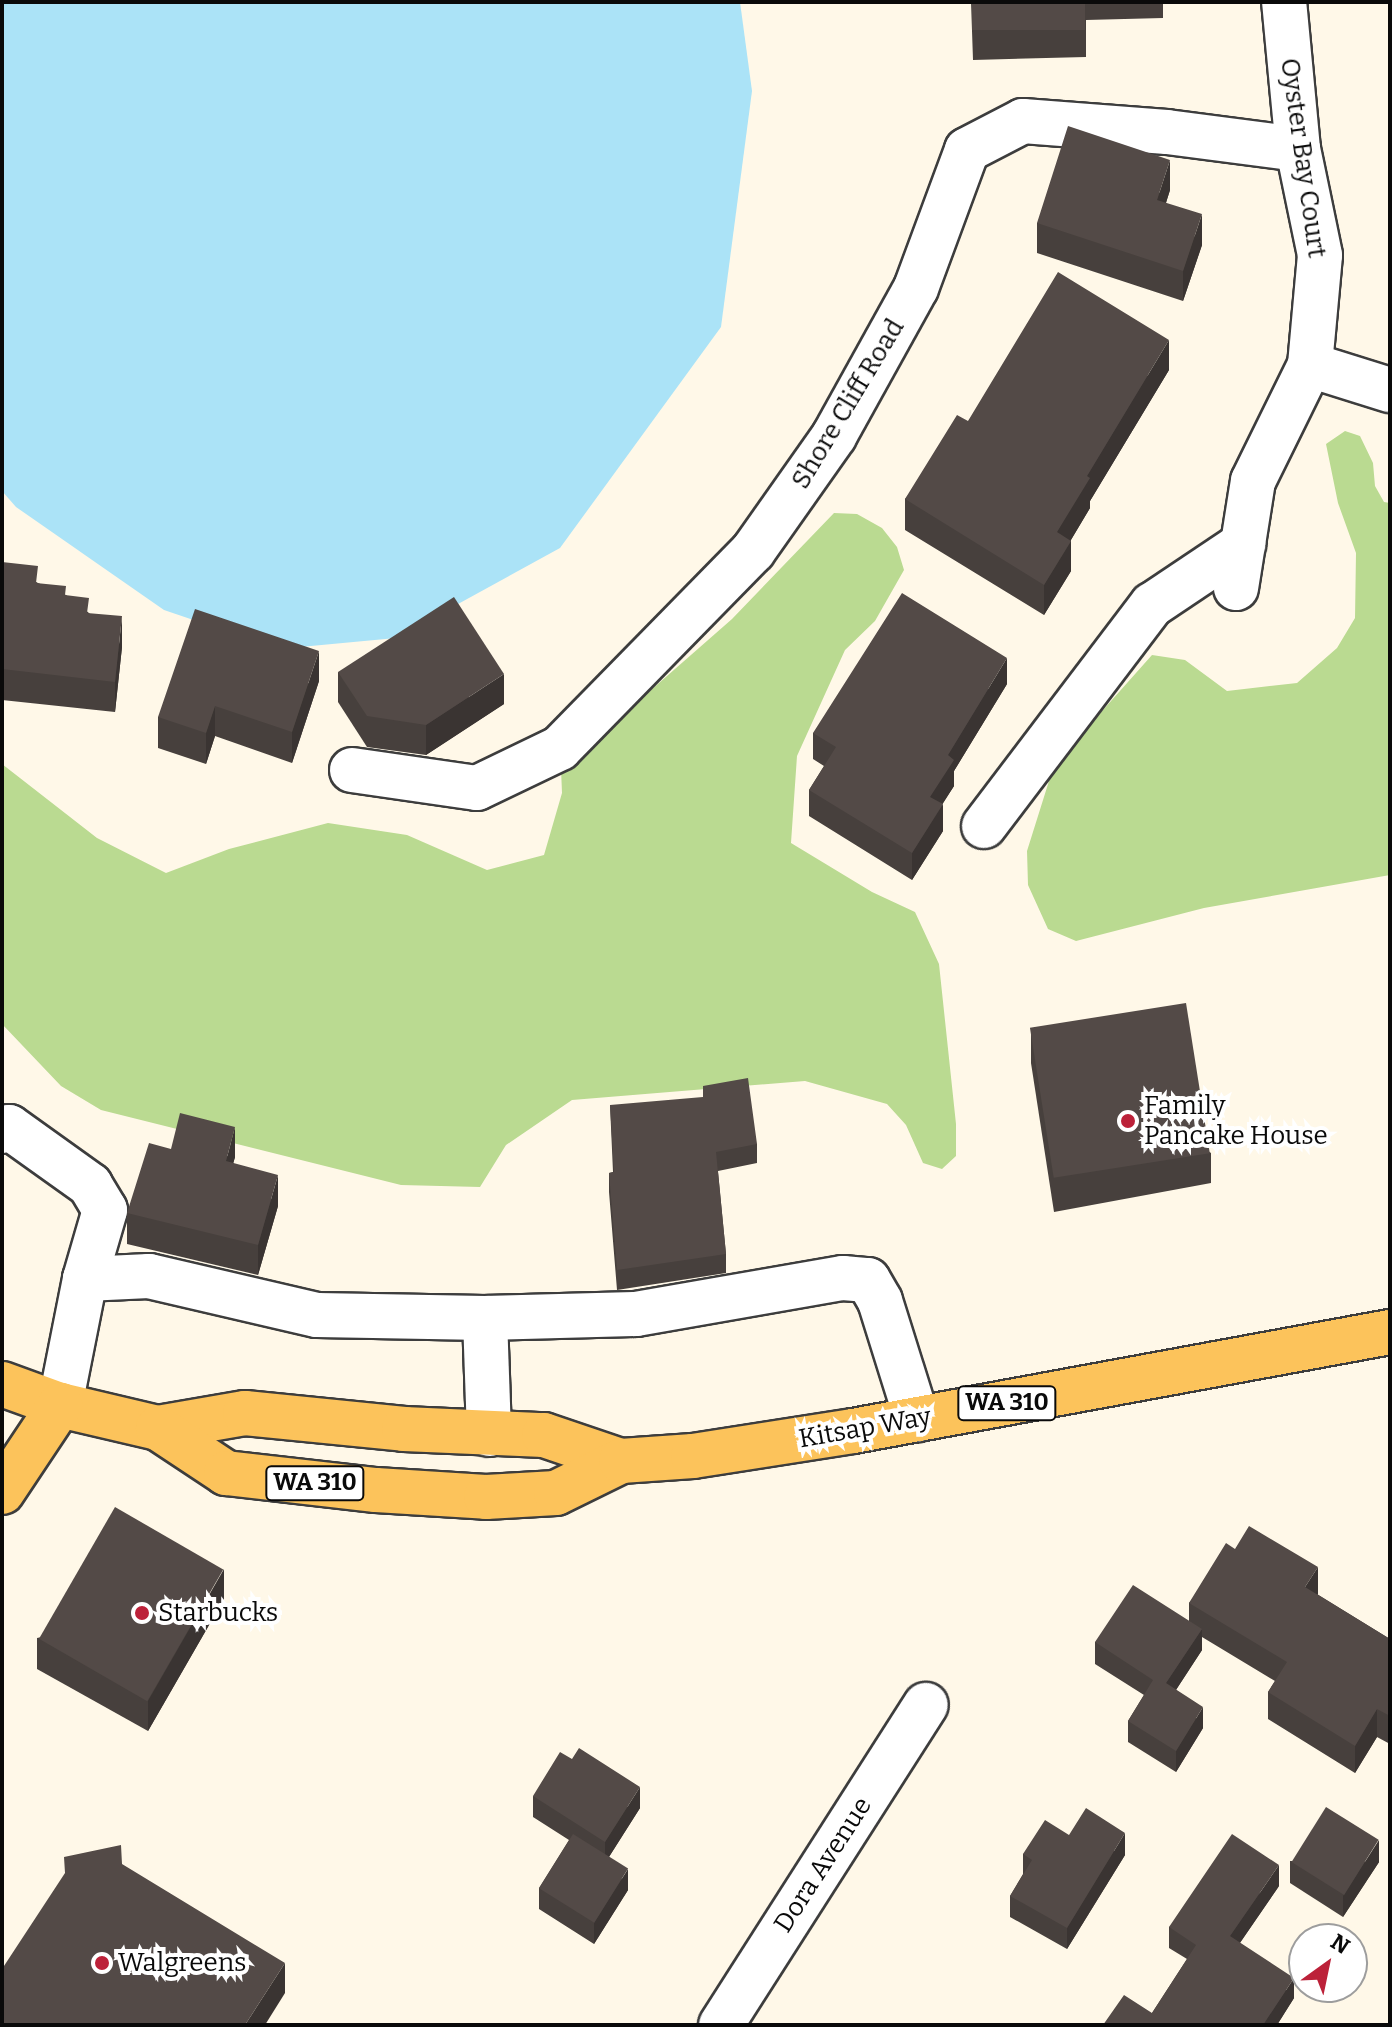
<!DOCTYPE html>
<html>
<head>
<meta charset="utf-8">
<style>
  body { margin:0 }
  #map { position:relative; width:1392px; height:2027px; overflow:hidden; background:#fff8e8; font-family:Bitter,serif }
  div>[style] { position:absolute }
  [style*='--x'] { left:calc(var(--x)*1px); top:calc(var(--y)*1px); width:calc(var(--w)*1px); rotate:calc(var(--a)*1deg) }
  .forest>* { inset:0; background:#bada91 }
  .water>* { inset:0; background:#abe3f7 }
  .roads { filter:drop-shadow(2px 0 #3d3d3d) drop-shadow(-2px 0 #3d3d3d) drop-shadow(0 2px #3d3d3d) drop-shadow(0 -2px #3d3d3d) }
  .minor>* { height:44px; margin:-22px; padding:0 22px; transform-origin:22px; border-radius:22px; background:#fff }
  .major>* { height:44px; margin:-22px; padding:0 22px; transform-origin:22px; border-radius:22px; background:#fcc35b }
  .wall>* { inset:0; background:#47403d }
  .shaded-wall>* { inset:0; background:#3a3432 }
  .building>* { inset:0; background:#534a47; transform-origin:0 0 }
  .dots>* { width:22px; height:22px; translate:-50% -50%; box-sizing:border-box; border:4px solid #fff; border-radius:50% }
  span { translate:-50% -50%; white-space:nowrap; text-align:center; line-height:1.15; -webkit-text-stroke:8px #fff; paint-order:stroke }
  .shield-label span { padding:2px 6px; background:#fff; border:2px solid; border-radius:6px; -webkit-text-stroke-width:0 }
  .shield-label { font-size:24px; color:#0a0a0a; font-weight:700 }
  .street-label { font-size:26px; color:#0a0a0a }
  .poi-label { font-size:26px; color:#0a0a0a }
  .left { translate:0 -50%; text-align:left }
  .frame { position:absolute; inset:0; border:4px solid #0a0a0a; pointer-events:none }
  .north { position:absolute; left:1288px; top:1923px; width:80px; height:80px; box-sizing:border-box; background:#fff; border:2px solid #9d9d9d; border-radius:50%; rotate:33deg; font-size:22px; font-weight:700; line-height:32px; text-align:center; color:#0a0a0a }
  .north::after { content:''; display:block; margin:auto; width:28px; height:36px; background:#bc2139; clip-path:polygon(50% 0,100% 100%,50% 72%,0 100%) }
</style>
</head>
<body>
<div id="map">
  <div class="forest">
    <div style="clip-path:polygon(1345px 431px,1360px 436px,1373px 463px,1375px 486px,1384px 502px,1390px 503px,1390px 875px,1204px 908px,1076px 941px,1048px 929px,1028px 885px,1027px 851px,1054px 765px,1152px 655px,1185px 660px,1227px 691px,1297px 683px,1337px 648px,1355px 618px,1356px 553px,1338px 503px,1326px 444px)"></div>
    <div style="clip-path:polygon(834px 513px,857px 514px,882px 528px,897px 547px,904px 570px,875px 621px,845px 650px,797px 756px,791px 843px,872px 892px,915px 912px,939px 964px,956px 1124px,956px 1156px,942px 1169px,923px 1163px,906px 1125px,887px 1104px,805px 1081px,572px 1100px,506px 1145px,480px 1187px,401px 1185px,101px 1110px,61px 1086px,2px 1024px,2px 764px,97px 838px,166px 873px,229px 849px,328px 823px,407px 835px,487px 870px,544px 855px,562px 793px,561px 769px,732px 619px)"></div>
  </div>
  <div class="water">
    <div style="clip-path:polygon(2px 2px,740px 2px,752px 91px,721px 327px,560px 548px,396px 638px,279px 649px,164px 610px,16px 507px,2px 491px)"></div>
  </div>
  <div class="roads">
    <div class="minor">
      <div style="--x:1310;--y:365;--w:84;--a:17.4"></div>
      <div style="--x:1236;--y:588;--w:108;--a:-81"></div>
      <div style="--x:1253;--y:481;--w:129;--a:-63.8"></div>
      <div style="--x:1310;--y:365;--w:110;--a:-84.8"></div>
      <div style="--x:1320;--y:255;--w:108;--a:-101.7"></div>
      <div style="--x:1298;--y:149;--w:148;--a:-95.4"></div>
      <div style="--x:352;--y:770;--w:126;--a:8.2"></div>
      <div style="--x:477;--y:788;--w:92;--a:-25.7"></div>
      <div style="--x:560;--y:748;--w:276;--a:-45.6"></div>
      <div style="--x:753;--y:551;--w:141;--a:-54.8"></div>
      <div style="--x:834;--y:436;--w:169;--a:-61"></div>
      <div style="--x:916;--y:288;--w:147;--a:-69.7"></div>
      <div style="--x:967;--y:150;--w:63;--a:-27.4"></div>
      <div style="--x:1023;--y:121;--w:144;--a:4.4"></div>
      <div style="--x:1167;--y:132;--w:132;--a:7.4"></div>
      <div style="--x:984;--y:826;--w:278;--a:-52.8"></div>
      <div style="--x:1152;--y:605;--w:110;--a:-33.8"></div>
      <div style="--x:2;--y:1131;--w:8;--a:-30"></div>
      <div style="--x:9;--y:1127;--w:100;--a:35.6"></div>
      <div style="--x:90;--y:1185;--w:29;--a:59"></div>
      <div style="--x:105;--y:1210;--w:72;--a:106.2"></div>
      <div style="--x:85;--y:1279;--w:128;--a:101.2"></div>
      <div style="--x:85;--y:1279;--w:64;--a:-2.7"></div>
      <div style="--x:149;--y:1276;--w:172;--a:13.1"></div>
      <div style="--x:317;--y:1315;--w:168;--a:1"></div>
      <div style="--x:485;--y:1318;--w:151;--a:-1.5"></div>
      <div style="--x:636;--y:1314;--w:210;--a:-9.9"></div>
      <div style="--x:843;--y:1278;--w:25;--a:5"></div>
      <div style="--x:868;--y:1280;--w:24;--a:60"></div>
      <div style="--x:880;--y:1301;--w:124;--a:72.6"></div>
      <div style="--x:485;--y:1318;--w:116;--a:88"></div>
      <div style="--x:721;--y:2025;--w:380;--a:-57.4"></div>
    </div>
    <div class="major">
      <div style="--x:2;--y:1384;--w:62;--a:19.9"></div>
      <div style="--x:60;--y:1405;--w:101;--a:13.2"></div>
      <div style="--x:158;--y:1428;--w:88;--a:-9.8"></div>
      <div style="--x:245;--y:1413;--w:160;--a:5.7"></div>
      <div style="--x:404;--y:1429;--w:140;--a:2.5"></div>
      <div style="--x:544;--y:1435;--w:81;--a:18.7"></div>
      <div style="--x:158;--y:1428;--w:82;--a:33.5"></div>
      <div style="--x:226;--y:1473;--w:151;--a:6.5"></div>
      <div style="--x:376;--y:1490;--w:110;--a:3.6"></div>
      <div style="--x:486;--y:1497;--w:70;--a:-3.3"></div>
      <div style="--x:556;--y:1493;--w:72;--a:-26.2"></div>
      <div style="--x:621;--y:1461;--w:72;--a:-4"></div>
      <div style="--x:693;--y:1456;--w:162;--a:-8.9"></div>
      <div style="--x:853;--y:1431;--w:546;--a:-10.45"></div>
      <div style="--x:2;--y:1492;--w:105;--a:-56.3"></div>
    </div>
  </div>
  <div class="wall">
    <div style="clip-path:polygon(971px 2px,1163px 2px,1163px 18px,1086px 20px,1086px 57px,973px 60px)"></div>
    <div style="clip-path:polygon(1170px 190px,1166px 203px,1202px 245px,1183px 301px,1037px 253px,1037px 223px)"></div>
    <div style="clip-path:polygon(1169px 370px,1090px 501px,1090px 508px,1071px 540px,1071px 571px,1044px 615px,905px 530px,905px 499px,968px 421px)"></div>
    <div style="clip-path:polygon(2px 562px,38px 583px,66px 595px,89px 613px,122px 647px,115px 712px,2px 700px)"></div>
    <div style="clip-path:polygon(338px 672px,504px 704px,426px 755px,367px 747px,338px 702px)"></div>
    <div style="clip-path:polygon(319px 681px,292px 763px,215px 736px,206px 764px,158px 748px,158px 717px)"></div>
    <div style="clip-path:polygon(1007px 684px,954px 771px,954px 786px,942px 804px,943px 831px,912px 880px,809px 816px,809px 790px,824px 766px,813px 759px,813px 733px)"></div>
    <div style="clip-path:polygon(1031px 1032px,1211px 1153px,1211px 1183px,1054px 1212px,1031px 1063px)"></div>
    <div style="clip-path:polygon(610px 1105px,757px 1144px,757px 1163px,718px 1171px,726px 1254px,726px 1273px,617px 1290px,609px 1192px,609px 1173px,613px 1172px)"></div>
    <div style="clip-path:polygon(171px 1149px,235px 1157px,233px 1163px,278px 1206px,258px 1275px,127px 1244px,127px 1213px)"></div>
    <div style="clip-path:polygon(1235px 1549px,1318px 1594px,1317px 1594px,1390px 1639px,1390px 1744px,1377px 1737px,1355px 1773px,1268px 1719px,1268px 1692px,1275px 1681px,1202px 1637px,1202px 1650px,1176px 1690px,1203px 1728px,1176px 1772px,1128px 1742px,1128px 1721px,1144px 1695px,1095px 1664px,1095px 1642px,1189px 1621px,1189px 1603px)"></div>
    <div style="clip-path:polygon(224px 1599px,148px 1731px,37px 1669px,37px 1638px)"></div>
    <div style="clip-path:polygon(533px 1796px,640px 1808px,609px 1857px,628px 1890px,594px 1944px,539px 1909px,539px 1888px,569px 1840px,533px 1817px)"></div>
    <div style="clip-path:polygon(1069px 1835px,1125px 1855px,1067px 1949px,1010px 1917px,1010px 1896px,1023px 1874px,1023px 1854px)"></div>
    <div style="clip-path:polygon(1290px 1861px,1379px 1862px,1343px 1917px,1290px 1883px)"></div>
    <div style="clip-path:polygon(1279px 1886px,1240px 1943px,1294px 1998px,1277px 2025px,1103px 2025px,1152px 2013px,1187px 1959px,1169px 1948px,1169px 1927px)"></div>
  </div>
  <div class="shaded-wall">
    <div style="clip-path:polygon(1170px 160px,1170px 190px,1157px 230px,1157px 200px)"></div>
    <div style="clip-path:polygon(1202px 214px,1202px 245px,1183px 301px,1183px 271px)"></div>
    <div style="clip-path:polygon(1169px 340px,1169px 370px,1090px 501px,1090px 508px,1057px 563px,1057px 532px,1087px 476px)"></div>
    <div style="clip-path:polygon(1071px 541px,1071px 571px,1044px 615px,1044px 585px)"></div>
    <div style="clip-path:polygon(122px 616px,122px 647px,115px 712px,115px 682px)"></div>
    <div style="clip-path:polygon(319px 651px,319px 681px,292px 763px,292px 732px)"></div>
    <div style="clip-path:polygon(1007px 658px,1007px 684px,954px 771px,954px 786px,930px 824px,930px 797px,948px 755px)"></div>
    <div style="clip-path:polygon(504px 674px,504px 704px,426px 755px,426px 725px)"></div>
    <div style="clip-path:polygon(215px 706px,215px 736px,206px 764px,206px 733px)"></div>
    <div style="clip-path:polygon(943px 804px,943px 831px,912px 880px,912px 853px)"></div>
    <div style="clip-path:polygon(235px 1127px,235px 1157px,226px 1191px,226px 1161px)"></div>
    <div style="clip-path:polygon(278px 1175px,278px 1206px,258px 1275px,258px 1245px)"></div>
    <div style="clip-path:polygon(1318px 1567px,1318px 1594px,1305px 1614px,1305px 1587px)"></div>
    <div style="clip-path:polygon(224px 1569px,224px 1599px,148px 1731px,148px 1701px)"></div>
    <div style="clip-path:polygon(1202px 1629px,1202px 1650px,1166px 1705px,1166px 1683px)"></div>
    <div style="clip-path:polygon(1203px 1707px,1203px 1728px,1176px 1772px,1176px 1751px)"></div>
    <div style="clip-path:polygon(1377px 1709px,1377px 1737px,1355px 1773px,1355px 1746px)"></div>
    <div style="clip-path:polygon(640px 1787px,640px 1808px,605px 1863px,605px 1842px)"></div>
    <div style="clip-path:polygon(1125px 1833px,1125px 1855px,1067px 1949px,1067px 1928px)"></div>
    <div style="clip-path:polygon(1379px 1840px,1379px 1862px,1343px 1917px,1343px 1896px)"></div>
    <div style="clip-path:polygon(1279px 1865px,1279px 1886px,1230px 1957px,1230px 1936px)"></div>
    <div style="clip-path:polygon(628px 1869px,628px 1890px,594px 1944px,594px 1923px)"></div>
    <div style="clip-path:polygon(285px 1963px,285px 1993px,265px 2025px,245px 2025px)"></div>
    <div style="clip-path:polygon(1294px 1978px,1294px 1998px,1277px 2025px,1263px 2025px)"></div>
  </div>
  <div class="building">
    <div style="left:972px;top:2px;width:113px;height:28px"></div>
    <div style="clip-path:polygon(1068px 126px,1170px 160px,1157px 200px,1202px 214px,1183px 271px,1037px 223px)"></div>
    <div style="clip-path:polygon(1058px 272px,1169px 340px,1087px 476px,1090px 478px,1057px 532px,1071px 541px,1044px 585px,905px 499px,957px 415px,968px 421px)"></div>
    <div style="clip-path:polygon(2px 562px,38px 566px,36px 583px,66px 586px,65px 595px,89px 598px,87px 613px,122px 616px,115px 682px,2px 669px)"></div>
    <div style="clip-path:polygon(902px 593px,1007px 658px,948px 755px,954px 760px,930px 797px,943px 804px,912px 853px,809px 790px,836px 747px,813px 733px)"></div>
    <div style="clip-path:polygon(454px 597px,504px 674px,426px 725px,367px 716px,338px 672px)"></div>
    <div style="clip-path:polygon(195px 609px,319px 651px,292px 732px,215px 706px,206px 733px,158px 717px)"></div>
    <div style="left:1186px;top:1003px;width:152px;height:158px;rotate:81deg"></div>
    <div style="clip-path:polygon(748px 1078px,757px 1144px,716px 1152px,726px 1254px,617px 1270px,609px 1173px,614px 1172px,610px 1105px,703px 1097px,703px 1086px)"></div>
    <div style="clip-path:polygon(180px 1113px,235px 1127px,226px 1161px,278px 1175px,258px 1245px,127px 1213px,149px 1143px,171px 1149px)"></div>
    <div style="left:115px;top:1507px;width:125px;height:152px;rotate:30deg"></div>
    <div style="clip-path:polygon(1249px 1526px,1318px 1567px,1305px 1587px,1390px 1639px,1390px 1716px,1377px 1709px,1355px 1746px,1268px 1692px,1287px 1662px,1189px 1603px,1226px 1543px,1235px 1549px)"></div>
    <div style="clip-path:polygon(1133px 1585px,1202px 1629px,1166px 1683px,1203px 1707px,1176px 1751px,1128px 1721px,1153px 1680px,1095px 1642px)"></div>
    <div style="clip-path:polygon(579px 1748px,640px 1787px,605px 1842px,533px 1796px,560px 1752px,572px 1759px)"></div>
    <div style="left:1326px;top:1807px;width:62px;height:65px;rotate:32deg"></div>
    <div style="clip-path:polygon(1086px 1808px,1125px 1833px,1067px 1928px,1010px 1896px,1032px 1860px,1023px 1854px,1045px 1820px,1069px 1835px)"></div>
    <div style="left:573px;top:1834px;width:65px;height:64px;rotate:32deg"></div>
    <div style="clip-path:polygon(1232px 1834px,1279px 1865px,1230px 1936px,1294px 1978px,1263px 2025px,1103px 2025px,1124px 1995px,1152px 2013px,1196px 1945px,1169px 1927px)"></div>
    <div style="clip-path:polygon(121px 1845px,122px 1864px,285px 1963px,245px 2025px,2px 2025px,2px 1969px,65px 1873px,64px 1857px)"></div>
  </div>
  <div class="dots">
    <div style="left:1128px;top:1121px;background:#bc2139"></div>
    <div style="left:142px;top:1613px;background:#bc2139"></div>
    <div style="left:102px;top:1963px;background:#bc2139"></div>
  </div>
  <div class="shield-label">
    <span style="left:1007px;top:1403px">WA 310</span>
    <span style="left:315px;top:1483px">WA 310</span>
  </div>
  <div class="street-label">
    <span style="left:1303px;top:158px;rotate:82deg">Oyster Bay Court</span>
    <span style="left:848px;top:404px;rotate:-59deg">Shore Cliff Road</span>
    <span style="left:865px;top:1428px;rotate:-10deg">Kitsap Way</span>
    <span style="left:823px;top:1865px;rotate:-57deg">Dora Avenue</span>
  </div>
  <div class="poi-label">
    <span class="left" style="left:1144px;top:1121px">Family<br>Pancake House</span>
    <span class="left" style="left:158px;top:1613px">Starbucks</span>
    <span class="left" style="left:118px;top:1963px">Walgreens</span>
  </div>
  <div class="frame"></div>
  <div class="north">N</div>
</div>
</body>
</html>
